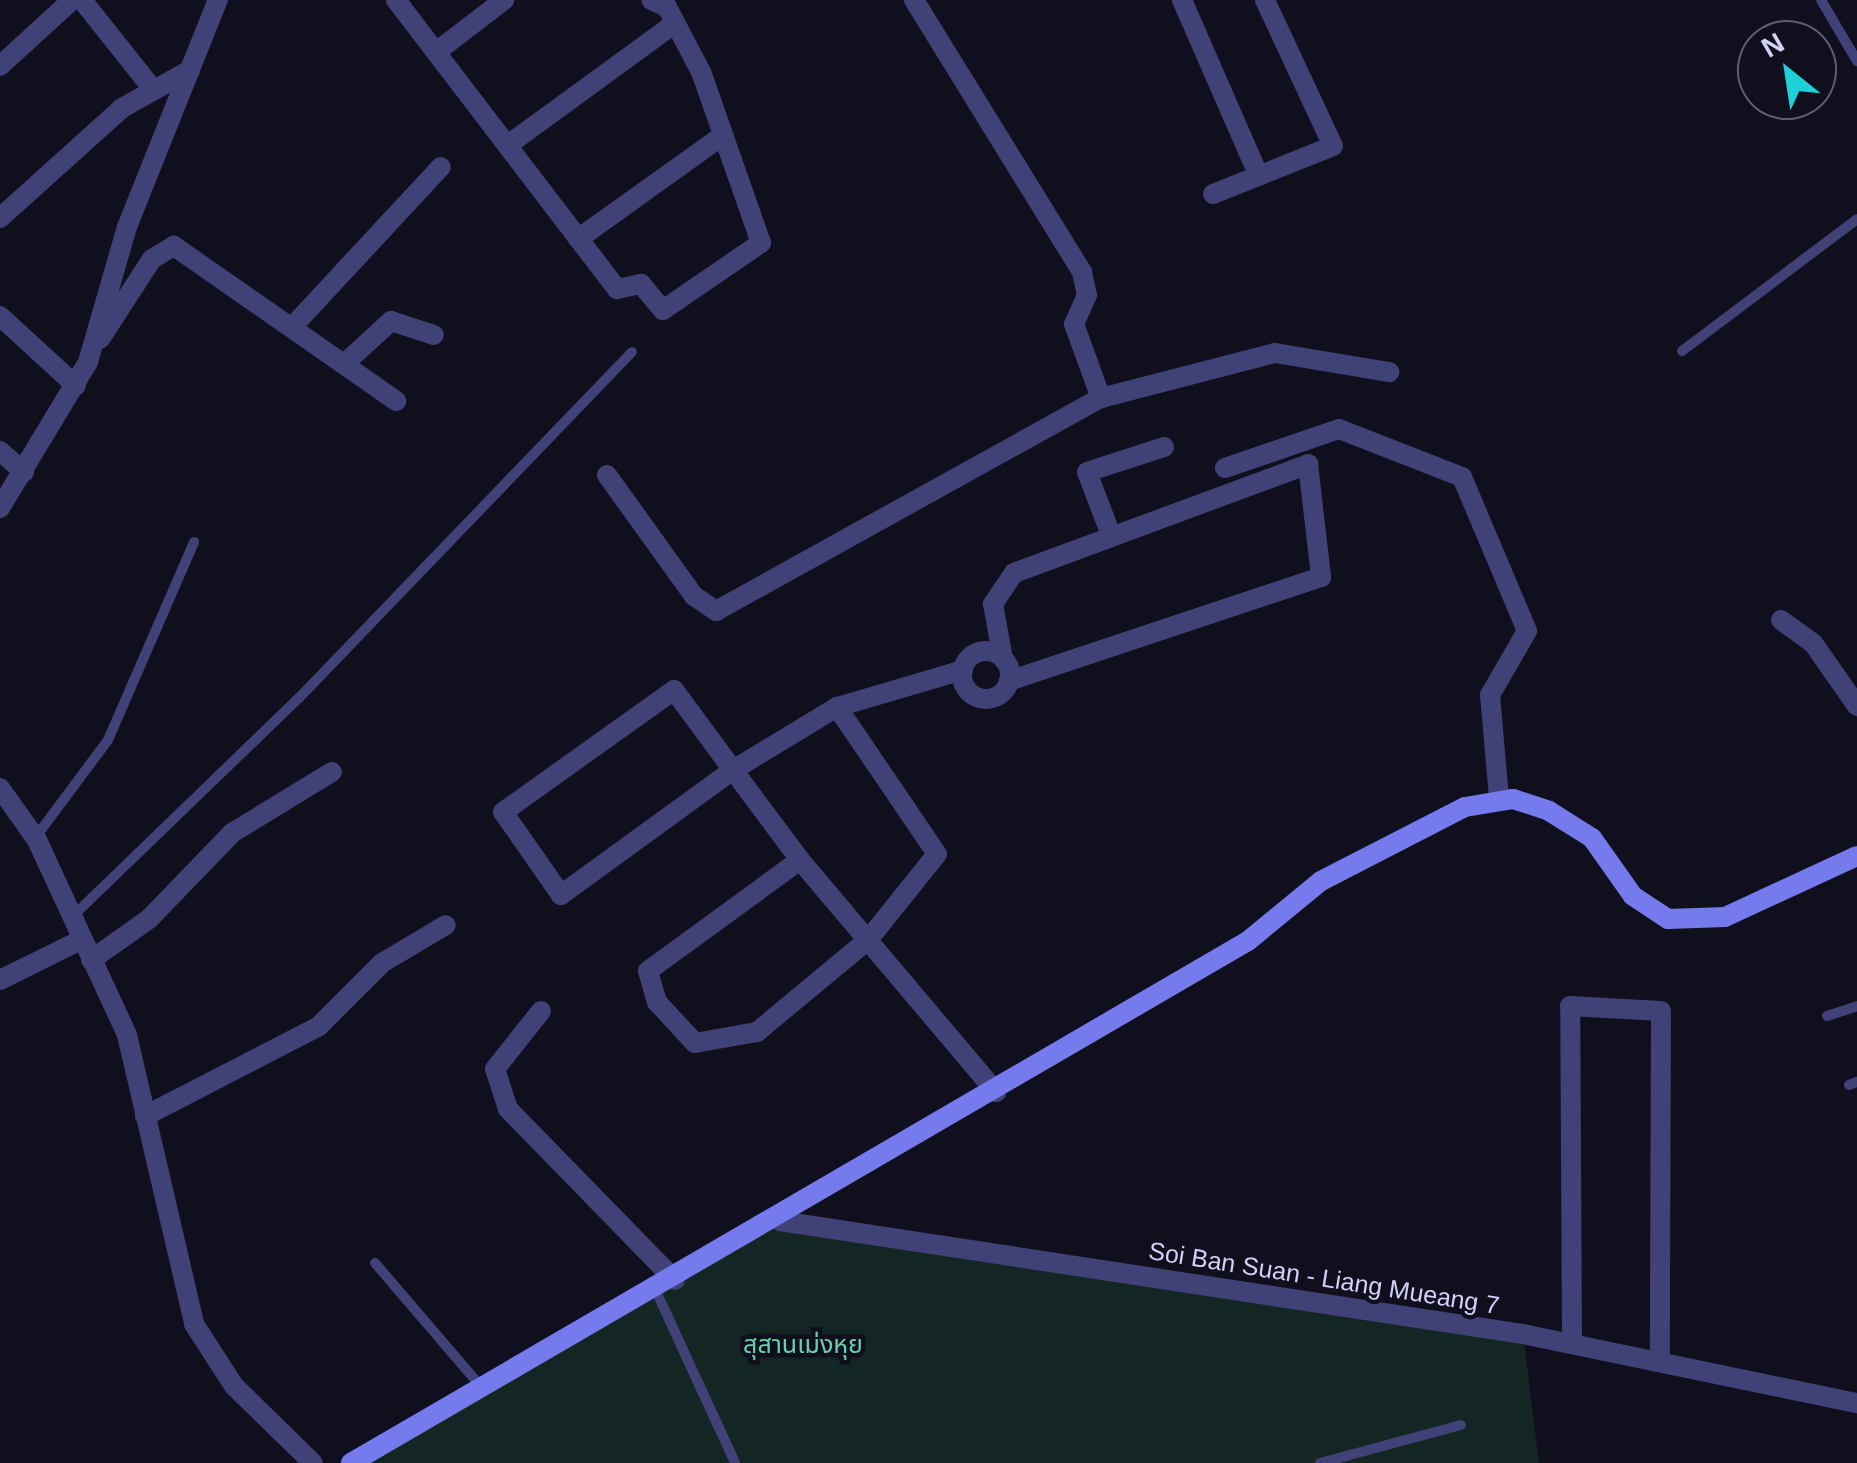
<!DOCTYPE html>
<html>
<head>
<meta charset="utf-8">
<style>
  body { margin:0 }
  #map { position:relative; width:1857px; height:1463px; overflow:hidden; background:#100f1d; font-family:Arial,"Noto Sans Thai",sans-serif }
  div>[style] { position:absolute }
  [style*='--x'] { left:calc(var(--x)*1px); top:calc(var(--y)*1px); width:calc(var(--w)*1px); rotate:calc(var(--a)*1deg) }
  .green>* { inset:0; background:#132624 }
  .lane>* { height:10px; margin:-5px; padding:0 5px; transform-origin:5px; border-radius:5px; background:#404176 }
  .street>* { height:20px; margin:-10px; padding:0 10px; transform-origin:10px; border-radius:10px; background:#404176 }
  .street>.ring { margin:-10px; padding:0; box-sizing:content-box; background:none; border:20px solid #404176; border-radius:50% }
  .secondary>* { height:20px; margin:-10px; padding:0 10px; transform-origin:10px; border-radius:10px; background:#757aec }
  span { translate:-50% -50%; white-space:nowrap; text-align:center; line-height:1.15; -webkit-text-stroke:9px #100f1d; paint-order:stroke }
  .street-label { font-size:25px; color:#d3d1f9 }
  .park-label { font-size:25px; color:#68ceae }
  .north { position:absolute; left:1737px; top:20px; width:100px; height:100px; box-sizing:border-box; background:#100f1d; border:2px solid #5e5d75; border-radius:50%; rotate:330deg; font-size:28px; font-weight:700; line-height:40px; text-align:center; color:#d3d1f9 }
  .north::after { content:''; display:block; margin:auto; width:35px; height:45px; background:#1ed1d8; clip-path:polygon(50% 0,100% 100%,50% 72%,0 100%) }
</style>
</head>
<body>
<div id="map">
  <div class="green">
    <div style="clip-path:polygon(780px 1221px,1523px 1334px,1539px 1463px,351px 1463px)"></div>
  </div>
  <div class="lane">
    <div style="--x:1821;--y:0;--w:71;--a:59.5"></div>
    <div style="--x:1682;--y:351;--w:219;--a:-37"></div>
    <div style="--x:35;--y:838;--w:122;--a:-53.3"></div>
    <div style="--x:108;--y:740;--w:216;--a:-66.5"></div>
    <div style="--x:73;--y:916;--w:314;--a:-44"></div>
    <div style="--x:299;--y:698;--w:480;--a:-46.1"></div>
    <div style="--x:1827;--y:1016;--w:32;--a:-18"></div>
    <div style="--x:1849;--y:1085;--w:9;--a:-21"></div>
    <div style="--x:375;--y:1263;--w:165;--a:49.4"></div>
    <div style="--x:656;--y:1291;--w:189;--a:65.3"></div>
    <div style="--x:1320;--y:1463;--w:146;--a:-15.1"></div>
  </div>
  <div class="street">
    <div style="--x:82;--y:0;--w:112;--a:51.5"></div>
    <div style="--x:396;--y:0;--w:364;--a:52.6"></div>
    <div style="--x:617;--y:289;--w:25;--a:-12"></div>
    <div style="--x:641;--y:284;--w:34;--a:50"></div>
    <div style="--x:663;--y:310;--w:119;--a:-34.4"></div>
    <div style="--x:761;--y:243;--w:181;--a:-109.3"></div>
    <div style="--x:701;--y:72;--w:73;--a:-117.6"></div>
    <div style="--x:667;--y:7;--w:17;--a:-156"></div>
    <div style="--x:914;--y:0;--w:320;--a:58.3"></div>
    <div style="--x:1082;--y:272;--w:24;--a:78"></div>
    <div style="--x:1087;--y:295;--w:32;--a:114"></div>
    <div style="--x:1074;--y:324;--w:79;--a:70"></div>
    <div style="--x:1182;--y:0;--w:192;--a:66.4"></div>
    <div style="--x:436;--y:52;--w:86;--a:-37.4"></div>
    <div style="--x:0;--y:66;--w:98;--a:-42.5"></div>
    <div style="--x:508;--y:145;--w:207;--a:-36.1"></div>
    <div style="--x:1213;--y:194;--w:129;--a:-21.8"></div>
    <div style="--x:1333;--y:146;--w:161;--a:-115"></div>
    <div style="--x:0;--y:218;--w:164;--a:-42"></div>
    <div style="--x:122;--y:108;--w:78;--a:-29.2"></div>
    <div style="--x:578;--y:239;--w:178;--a:-35.6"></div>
    <div style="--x:0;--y:316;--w:103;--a:42.6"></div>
    <div style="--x:293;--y:326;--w:217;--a:-47.1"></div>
    <div style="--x:100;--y:339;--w:95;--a:-57"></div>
    <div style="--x:152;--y:259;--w:26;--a:-31"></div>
    <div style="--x:174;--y:246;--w:271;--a:34.9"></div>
    <div style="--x:344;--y:364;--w:64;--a:-42.5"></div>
    <div style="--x:391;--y:321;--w:45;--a:18"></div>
    <div style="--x:0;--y:451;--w:32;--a:41"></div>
    <div style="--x:1225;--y:468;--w:120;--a:-18.9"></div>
    <div style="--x:1339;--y:429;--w:132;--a:21.3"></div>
    <div style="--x:1462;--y:477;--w:167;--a:67.1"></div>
    <div style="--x:1527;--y:631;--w:74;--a:120"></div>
    <div style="--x:1490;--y:695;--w:103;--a:85"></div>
    <div style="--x:607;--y:475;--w:149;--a:54.3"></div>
    <div style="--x:694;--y:596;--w:27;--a:34"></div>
    <div style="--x:716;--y:611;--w:440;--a:-29"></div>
    <div style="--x:1101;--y:398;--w:180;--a:-14.5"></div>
    <div style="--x:1275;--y:353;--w:116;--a:9.5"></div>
    <div style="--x:0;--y:508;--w:170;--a:-58.9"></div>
    <div style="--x:88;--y:362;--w:141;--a:-73.9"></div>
    <div style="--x:127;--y:227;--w:245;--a:-68.2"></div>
    <div style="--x:1111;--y:535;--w:67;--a:-110.9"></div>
    <div style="--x:1087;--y:472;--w:81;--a:-18"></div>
    <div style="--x:1781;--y:620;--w:39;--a:36"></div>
    <div style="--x:1813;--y:643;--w:77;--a:55.1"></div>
    <div class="ring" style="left:962px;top:651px;width:28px;height:28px"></div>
    <div style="--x:1003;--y:659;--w:56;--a:-100.3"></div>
    <div style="--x:993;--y:604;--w:37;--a:-56"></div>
    <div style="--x:1014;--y:573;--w:314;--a:-20.3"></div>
    <div style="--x:1308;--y:464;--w:114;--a:83.4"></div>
    <div style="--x:1321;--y:577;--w:329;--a:161.6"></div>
    <div style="--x:963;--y:670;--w:131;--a:163.6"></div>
    <div style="--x:837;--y:707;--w:122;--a:148.8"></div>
    <div style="--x:733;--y:770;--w:213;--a:144"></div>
    <div style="--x:561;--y:895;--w:101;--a:-124.9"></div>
    <div style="--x:503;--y:812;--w:210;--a:-35.5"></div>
    <div style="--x:674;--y:690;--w:99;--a:53.6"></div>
    <div style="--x:733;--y:770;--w:112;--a:53.3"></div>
    <div style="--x:800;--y:860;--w:304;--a:49.8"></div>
    <div style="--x:0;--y:788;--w:64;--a:54.6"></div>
    <div style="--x:37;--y:840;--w:215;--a:65.2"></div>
    <div style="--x:127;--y:1035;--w:297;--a:76.9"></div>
    <div style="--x:194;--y:1324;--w:74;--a:57.2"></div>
    <div style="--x:234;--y:1386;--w:110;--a:44.3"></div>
    <div style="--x:800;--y:860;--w:188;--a:143.9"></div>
    <div style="--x:648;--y:971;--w:32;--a:74"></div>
    <div style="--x:657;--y:1002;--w:56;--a:47.2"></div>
    <div style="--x:695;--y:1043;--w:63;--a:-10.1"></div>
    <div style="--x:757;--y:1032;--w:144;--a:-39.7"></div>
    <div style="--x:868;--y:940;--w:110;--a:-51.3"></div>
    <div style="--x:937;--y:854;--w:178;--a:-124.2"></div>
    <div style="--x:91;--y:960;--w:71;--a:-35.3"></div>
    <div style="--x:149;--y:919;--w:120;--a:-46"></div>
    <div style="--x:232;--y:833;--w:117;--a:-31.4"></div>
    <div style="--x:0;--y:980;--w:90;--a:-26.3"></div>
    <div style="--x:541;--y:1011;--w:74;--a:128.4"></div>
    <div style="--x:495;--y:1069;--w:42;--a:72"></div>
    <div style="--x:508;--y:1109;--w:239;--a:45.7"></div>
    <div style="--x:145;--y:1116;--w:196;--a:-27.3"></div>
    <div style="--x:319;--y:1026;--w:89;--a:-45"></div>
    <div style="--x:382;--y:963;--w:74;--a:-30.7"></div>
    <div style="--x:780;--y:1221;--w:752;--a:8.65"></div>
    <div style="--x:1523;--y:1334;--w:341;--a:11.7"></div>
    <div style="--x:1572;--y:1344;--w:338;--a:-90.3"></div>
    <div style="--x:1570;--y:1006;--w:91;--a:3.1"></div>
    <div style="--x:1661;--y:1011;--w:351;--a:90.2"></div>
  </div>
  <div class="secondary">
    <div style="--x:351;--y:1463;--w:1038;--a:-30.2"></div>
    <div style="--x:1248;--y:941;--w:94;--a:-39.4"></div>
    <div style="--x:1321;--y:881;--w:162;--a:-27.2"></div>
    <div style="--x:1465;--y:807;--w:49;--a:-9.5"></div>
    <div style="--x:1513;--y:799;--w:38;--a:18"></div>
    <div style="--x:1549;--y:811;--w:51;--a:32.1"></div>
    <div style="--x:1592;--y:838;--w:71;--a:54.7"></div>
    <div style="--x:1633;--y:896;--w:42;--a:33.3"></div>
    <div style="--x:1668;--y:919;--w:57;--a:-2"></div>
    <div style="--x:1725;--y:917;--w:145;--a:-24.8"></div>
  </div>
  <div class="street-label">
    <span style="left:1324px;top:1278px;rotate:9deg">Soi Ban Suan - Liang Mueang 7</span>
  </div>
  <div class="park-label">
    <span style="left:803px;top:1344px">สุสานเม่งหุย</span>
  </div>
  <div class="north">N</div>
</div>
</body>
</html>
